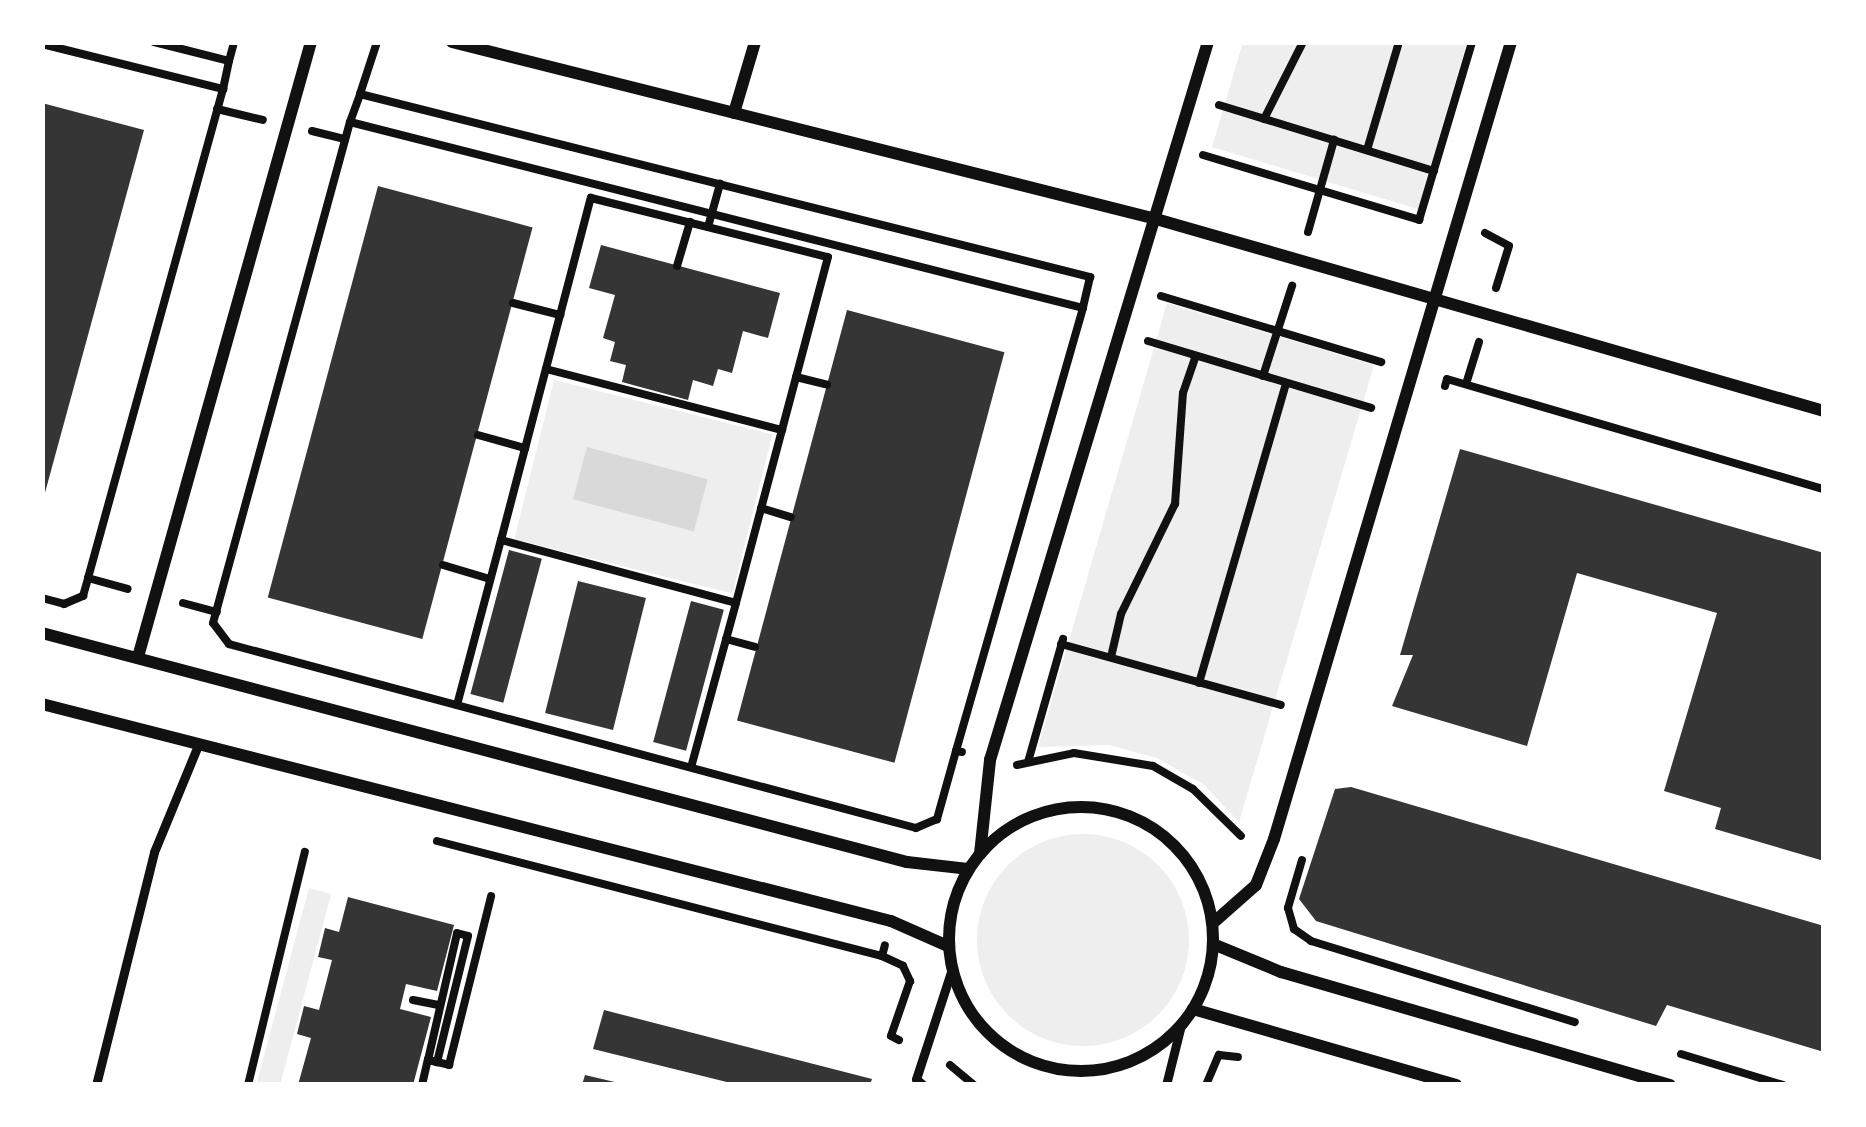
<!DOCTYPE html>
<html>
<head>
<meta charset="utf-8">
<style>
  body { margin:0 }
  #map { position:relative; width:1866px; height:1127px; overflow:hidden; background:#fff; font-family:Literata,serif }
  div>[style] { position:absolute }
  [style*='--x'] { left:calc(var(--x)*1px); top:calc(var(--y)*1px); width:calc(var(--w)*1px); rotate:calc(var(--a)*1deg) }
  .green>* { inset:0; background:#eee; transform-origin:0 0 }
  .round { border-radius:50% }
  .water>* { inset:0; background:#d9d9d9; transform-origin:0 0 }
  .building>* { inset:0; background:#353535; transform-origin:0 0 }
  .path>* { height:8px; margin:-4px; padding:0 4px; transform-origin:4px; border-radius:4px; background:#111 }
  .service>* { height:9px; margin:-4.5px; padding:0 4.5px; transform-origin:4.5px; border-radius:4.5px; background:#111 }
  .minor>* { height:12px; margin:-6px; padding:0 6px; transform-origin:6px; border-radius:6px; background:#111 }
  .minor>.ring { margin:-6px; padding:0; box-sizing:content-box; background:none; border:12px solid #111; border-radius:50% }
  span { translate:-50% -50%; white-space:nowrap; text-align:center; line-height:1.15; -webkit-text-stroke:9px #fff; paint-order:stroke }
  .frame { position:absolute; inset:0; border:45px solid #fff; pointer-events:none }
</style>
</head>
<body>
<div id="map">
  <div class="green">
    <div style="clip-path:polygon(1243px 42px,1467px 42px,1418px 209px,1212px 147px)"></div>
    <div style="clip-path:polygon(1167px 303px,1374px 365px,1239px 822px,1203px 784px,1157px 758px,1109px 745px,1038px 747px)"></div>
    <div style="left:554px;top:380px;width:225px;height:164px;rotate:14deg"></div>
    <div class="round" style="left:977px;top:834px;width:212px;height:212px"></div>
    <div style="left:309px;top:888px;width:23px;height:203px;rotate:15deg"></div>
  </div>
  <div class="water">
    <div style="left:587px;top:447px;width:125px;height:54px;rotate:15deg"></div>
  </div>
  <div class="building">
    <div style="clip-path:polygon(42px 103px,144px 130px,43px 500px,42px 500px)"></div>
    <div style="left:378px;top:186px;width:160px;height:426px;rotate:15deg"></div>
    <div style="clip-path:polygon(601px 245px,780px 293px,768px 338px,743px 331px,732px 373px,718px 369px,713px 386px,693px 380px,688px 400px,622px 382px,626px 365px,610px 361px,615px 342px,603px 338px,615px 295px,589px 288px)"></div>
    <div style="left:847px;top:310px;width:163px;height:425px;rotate:15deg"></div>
    <div style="clip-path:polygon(1460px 449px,1824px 553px,1824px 861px,1715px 829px,1721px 808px,1664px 791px,1717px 613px,1577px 573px,1527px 746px,1392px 706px,1413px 655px,1400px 655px)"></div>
    <div style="left:509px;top:550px;width:34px;height:149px;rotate:15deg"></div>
    <div style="left:578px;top:581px;width:70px;height:136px;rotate:14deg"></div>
    <div style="left:691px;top:601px;width:34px;height:146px;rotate:15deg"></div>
    <div style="clip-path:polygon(1351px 787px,1824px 926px,1824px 1052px,1667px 1005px,1656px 1026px,1316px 921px,1299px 899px,1335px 789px)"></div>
    <div style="clip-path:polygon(348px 897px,454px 925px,437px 991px,406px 984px,400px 1009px,431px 1017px,413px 1085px,298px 1085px,311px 1038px,297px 1034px,304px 1006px,319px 1010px,332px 960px,318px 957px,325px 928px,339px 932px)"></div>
    <div style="clip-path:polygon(604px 1010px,872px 1079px,870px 1085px,739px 1085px,593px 1049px)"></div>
    <div style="clip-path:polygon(585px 1075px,619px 1083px,619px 1085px,582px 1085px)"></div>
  </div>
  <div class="path">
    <div style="--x:154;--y:42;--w:77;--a:14.2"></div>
    <div style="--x:229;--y:61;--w:29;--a:102"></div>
    <div style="--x:42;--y:44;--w:187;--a:14"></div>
    <div style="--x:223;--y:89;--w:507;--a:105.43"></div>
    <div style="--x:229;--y:61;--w:20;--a:-75"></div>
    <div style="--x:360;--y:94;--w:55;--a:-71.9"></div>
    <div style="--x:1219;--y:105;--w:225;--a:17.1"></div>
    <div style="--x:217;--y:109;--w:47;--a:13.4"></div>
    <div style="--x:1264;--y:119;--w:86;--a:-63.1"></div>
    <div style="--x:350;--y:122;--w:30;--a:-70"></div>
    <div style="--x:360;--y:94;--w:753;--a:14.07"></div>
    <div style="--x:1090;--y:277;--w:32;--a:103"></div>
    <div style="--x:312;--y:131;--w:34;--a:14"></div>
    <div style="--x:1367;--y:150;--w:113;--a:-73.5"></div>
    <div style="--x:1203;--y:155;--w:226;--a:16.7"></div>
    <div style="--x:1419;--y:220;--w:186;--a:-73.4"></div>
    <div style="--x:708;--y:227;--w:45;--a:-74.4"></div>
    <div style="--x:1308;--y:232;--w:96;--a:-74.2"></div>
    <div style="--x:1485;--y:233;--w:27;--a:28"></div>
    <div style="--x:1509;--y:246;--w:44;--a:107.2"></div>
    <div style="--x:677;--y:266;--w:46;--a:-73.5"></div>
    <div style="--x:1161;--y:296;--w:230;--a:16.7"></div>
    <div style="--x:513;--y:303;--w:49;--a:14.3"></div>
    <div style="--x:1148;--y:341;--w:233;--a:16.7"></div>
    <div style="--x:546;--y:369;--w:244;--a:14.5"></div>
    <div style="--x:1263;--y:376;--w:95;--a:-72.1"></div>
    <div style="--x:796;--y:377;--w:32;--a:14"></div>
    <div style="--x:1466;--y:384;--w:44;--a:-72.8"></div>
    <div style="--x:1445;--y:386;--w:7;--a:-74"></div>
    <div style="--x:1447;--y:379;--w:393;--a:16.3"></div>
    <div style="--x:478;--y:435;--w:49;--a:15.5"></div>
    <div style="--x:761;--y:508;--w:31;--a:17"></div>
    <div style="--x:501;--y:540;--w:354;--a:-75.3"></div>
    <div style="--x:591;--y:198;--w:244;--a:14"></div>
    <div style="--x:828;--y:257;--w:358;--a:104.9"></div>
    <div style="--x:443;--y:565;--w:49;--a:16.6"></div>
    <div style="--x:42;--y:598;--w:23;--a:15"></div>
    <div style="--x:64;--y:604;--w:21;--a:-23"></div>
    <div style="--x:83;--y:596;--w:19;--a:-74"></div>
    <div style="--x:88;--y:578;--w:41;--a:15.4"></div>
    <div style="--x:183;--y:603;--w:35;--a:15"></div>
    <div style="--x:726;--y:639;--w:30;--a:15"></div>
    <div style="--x:1061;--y:644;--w:228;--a:15.5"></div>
    <div style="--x:1111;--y:657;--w:44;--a:-76.9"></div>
    <div style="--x:1121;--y:614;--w:123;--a:-63.9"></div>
    <div style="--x:1175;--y:504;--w:111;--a:-85.9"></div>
    <div style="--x:1183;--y:393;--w:39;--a:-71"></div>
    <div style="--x:1199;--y:683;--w:312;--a:-73.8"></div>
    <div style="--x:457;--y:705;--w:171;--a:-75.1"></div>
    <div style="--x:501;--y:540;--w:243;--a:15"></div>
    <div style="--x:736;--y:603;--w:170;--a:105.3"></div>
    <div style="--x:956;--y:751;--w:71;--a:105.6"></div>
    <div style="--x:937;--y:819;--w:23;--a:157"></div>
    <div style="--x:916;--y:828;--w:711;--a:-165.01"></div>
    <div style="--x:229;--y:644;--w:26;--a:-127"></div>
    <div style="--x:213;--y:623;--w:519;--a:-74.71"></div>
    <div style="--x:350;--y:122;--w:756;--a:14.24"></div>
    <div style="--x:1083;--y:308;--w:461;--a:106"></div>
    <div style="--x:956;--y:751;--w:6;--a:9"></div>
    <div style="--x:1028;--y:762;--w:128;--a:-74.1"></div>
    <div style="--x:1017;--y:765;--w:58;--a:-11.9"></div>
    <div style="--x:1074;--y:753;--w:80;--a:9.3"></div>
    <div style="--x:1153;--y:766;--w:46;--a:29.9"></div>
    <div style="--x:1193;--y:789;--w:67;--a:44.4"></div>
    <div style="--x:437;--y:841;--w:460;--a:14.5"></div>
    <div style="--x:882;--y:956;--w:11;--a:-75"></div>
    <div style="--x:1302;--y:860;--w:50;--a:106.3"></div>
    <div style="--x:1288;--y:908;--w:22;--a:74"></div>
    <div style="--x:1294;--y:929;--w:21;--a:35"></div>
    <div style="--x:1311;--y:941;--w:276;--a:17.1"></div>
    <div style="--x:882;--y:956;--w:23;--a:25"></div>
    <div style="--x:903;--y:966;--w:17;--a:65"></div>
    <div style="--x:910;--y:981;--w:58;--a:109.1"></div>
    <div style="--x:891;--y:1036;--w:9;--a:27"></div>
    <div style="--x:413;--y:1000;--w:26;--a:11"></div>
    <div style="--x:1681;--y:1054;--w:107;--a:16.9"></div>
    <div style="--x:428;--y:1060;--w:130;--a:-77.1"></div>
    <div style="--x:457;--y:933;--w:11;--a:15"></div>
    <div style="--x:468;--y:936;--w:130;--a:103.8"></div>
    <div style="--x:950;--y:1065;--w:31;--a:40"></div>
    <div style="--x:248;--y:1085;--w:240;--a:-76.3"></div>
    <div style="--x:422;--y:1085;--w:26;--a:-77"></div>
    <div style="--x:428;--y:1060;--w:22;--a:13"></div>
    <div style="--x:449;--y:1065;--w:174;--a:-76"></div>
    <div style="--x:1206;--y:1085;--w:33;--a:-67"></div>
    <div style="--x:1219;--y:1055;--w:19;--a:6"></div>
  </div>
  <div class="service">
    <div style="--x:96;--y:1085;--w:240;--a:-76"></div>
    <div style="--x:154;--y:852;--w:116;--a:-67.6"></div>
    <div style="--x:923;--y:1085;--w:9;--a:-139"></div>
    <div style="--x:916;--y:1079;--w:116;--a:-71.9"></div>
    <div style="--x:1166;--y:1085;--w:62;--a:-76"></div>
  </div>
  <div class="minor">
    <div style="--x:452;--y:42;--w:726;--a:14.11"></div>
    <div style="--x:1156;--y:219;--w:695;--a:16.04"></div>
    <div style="--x:734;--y:113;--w:74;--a:-73.5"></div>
    <div style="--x:42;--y:633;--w:895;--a:14.83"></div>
    <div style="--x:907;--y:862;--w:61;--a:6.5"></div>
    <div style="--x:138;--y:657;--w:639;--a:-74.29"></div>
    <div style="--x:42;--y:704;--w:876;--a:14.34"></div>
    <div style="--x:891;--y:921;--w:62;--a:23.7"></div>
    <div class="ring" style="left:949px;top:807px;width:252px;height:252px"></div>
    <div style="--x:980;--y:854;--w:95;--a:-83.9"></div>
    <div style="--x:990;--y:760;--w:750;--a:-73.11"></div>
    <div style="--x:1213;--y:923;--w:57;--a:-41.5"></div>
    <div style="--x:1256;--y:885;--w:49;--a:-68.6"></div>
    <div style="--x:1274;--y:839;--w:831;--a:-73.44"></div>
    <div style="--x:1213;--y:944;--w:74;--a:22.4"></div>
    <div style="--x:1281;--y:972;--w:405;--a:16.2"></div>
    <div style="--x:1193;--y:1009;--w:274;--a:16.1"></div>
  </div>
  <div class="frame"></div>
</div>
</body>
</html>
